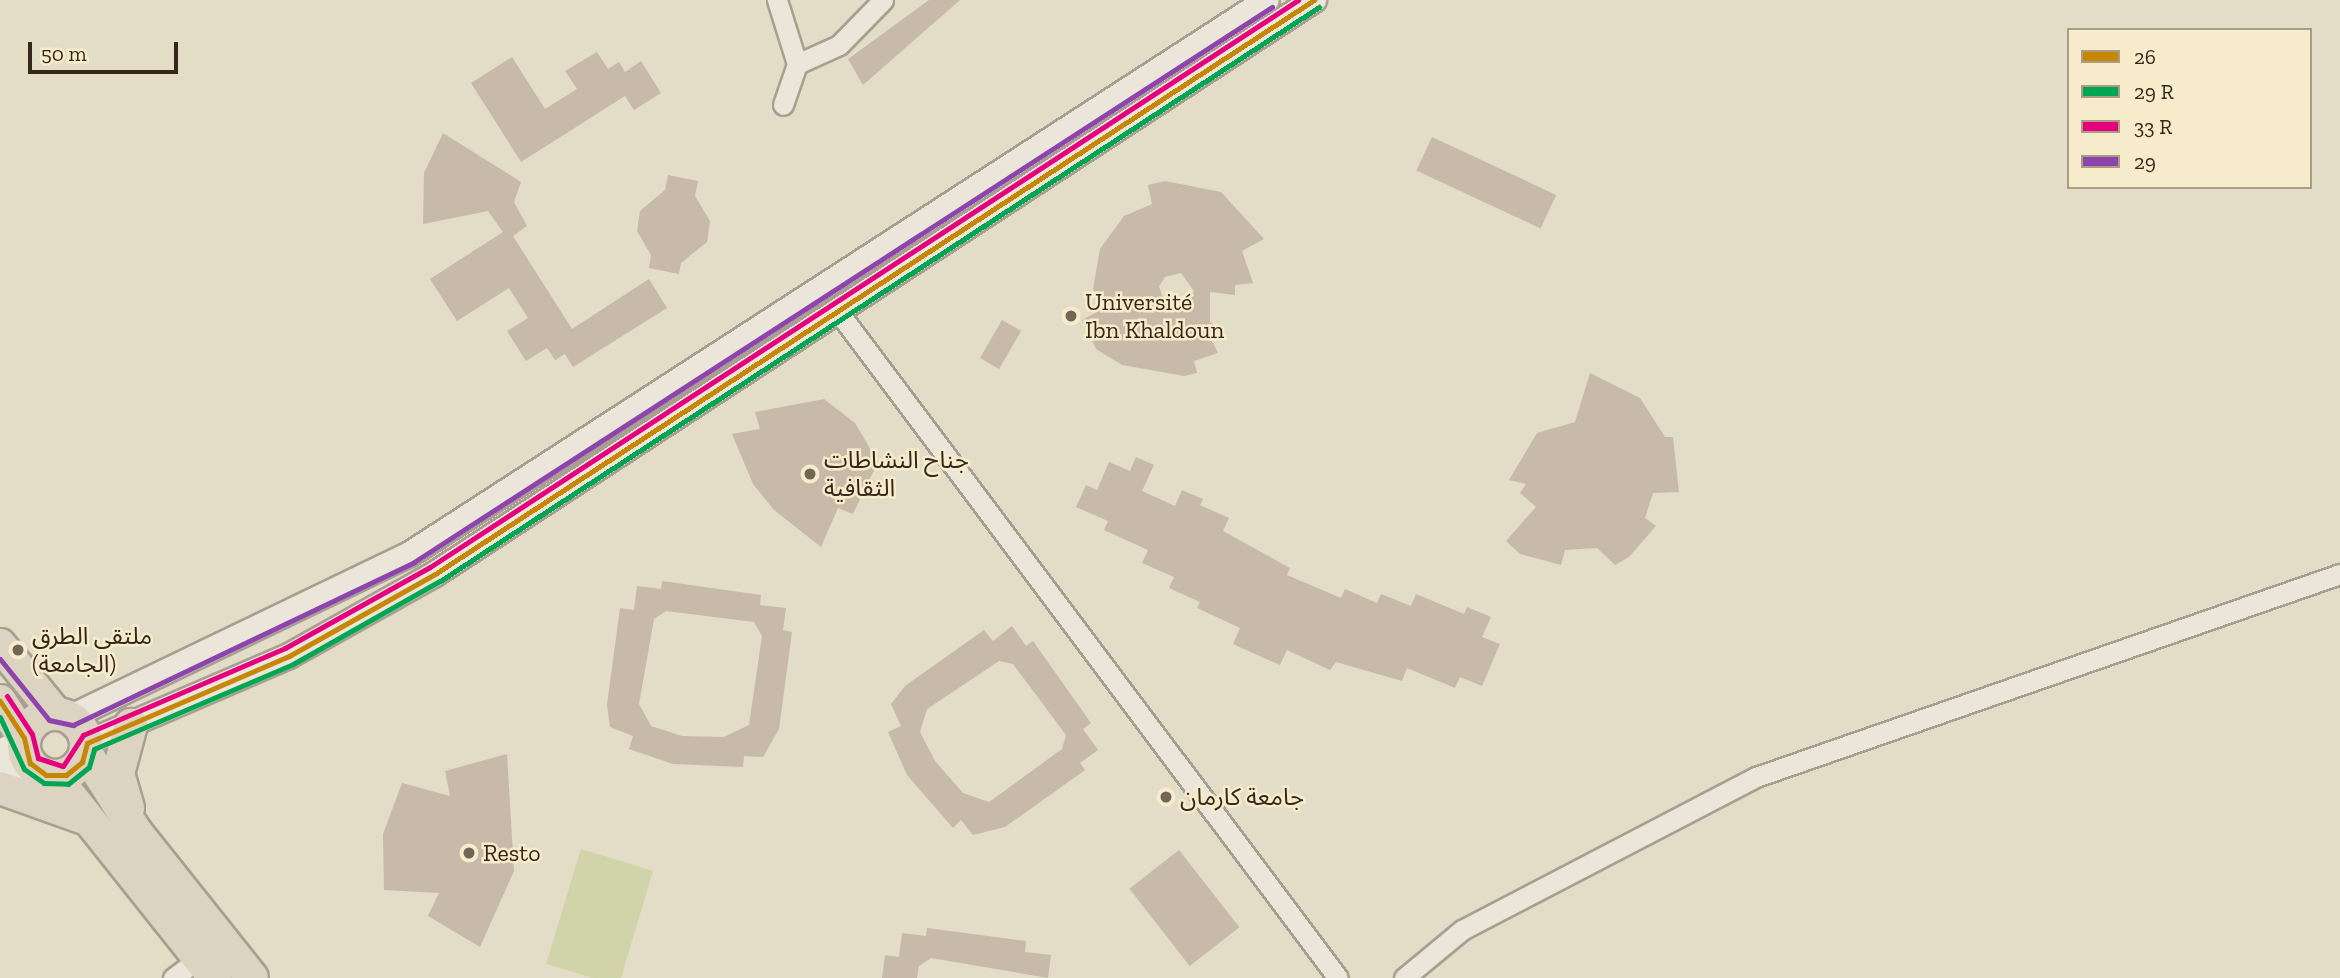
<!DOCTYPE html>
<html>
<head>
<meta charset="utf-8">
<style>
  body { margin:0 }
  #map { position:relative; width:2340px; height:978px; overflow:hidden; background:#e3dcc7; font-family:"Zilla Slab","Noto Sans Arabic",serif }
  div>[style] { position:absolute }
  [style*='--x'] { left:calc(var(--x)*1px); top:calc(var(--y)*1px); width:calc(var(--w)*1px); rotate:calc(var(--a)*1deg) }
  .green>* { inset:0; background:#d1d4a8 }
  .building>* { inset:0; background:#c7baa8; transform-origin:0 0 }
  .roads { filter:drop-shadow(2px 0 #a7a091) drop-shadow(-2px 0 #a7a091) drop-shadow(0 2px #a7a091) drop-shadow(0 -2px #a7a091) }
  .minor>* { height:19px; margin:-9.5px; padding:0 9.5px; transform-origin:9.5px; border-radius:9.5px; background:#ebe6d9 }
  .tertiary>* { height:24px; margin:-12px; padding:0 12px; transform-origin:12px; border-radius:12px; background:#ebe6d9 }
  .secondary>* { height:28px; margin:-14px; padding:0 14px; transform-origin:14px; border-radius:14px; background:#ebe6d9 }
  .trunk>* { height:32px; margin:-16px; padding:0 16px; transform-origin:16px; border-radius:16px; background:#dcd4c1 }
  .trunk>.ring { margin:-16px; padding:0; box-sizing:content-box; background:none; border:32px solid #dcd4c1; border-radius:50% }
  .bus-1>* { height:5px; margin:-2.5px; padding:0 2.5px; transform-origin:2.5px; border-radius:2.5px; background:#c68606 }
  .bus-2>* { height:5px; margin:-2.5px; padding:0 2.5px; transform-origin:2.5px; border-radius:2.5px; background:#00a651 }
  .bus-3>* { height:5px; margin:-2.5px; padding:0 2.5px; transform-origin:2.5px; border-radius:2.5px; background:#e5007d }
  .bus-4>* { height:5px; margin:-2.5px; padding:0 2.5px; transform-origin:2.5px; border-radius:2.5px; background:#8e44ad }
  .dots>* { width:19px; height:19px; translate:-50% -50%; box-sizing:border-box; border:4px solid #f6eccb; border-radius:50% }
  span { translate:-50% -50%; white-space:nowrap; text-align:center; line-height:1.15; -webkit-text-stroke:5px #f6eccb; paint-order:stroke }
  .poi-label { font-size:24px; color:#35281a }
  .left { translate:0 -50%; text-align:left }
  .legend { position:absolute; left:2067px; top:28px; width:245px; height:161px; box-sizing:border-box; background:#f6eccb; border:2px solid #a99e84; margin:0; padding:9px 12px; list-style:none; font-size:21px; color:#35281a }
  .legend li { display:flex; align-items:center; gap:14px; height:35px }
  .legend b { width:35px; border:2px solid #a99e84 }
  .scale { position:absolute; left:28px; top:42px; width:150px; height:32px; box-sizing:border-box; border:4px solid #35281a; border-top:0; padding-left:9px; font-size:21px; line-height:24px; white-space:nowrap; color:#35281a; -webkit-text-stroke:5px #f6eccb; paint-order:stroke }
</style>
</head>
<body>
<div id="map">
  <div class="green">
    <div style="clip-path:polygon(581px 849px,653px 871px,621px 978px,593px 978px,546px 964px)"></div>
  </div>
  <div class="building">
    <div style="clip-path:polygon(929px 0,960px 0,863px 85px,848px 59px)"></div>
    <div style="clip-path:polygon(597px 52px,608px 69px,619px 62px,625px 72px,641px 61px,661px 93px,634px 110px,625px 96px,521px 162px,471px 83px,512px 57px,545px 109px,577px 89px,565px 71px)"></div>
    <div style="clip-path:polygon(443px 133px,521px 182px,514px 202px,527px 226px,513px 236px,572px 329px,649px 279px,667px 308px,573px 367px,565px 354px,555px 360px,547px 348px,526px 361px,507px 331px,528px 318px,509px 288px,457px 321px,430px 279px,503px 232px,488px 211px,423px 224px,424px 173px)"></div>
    <div style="left:1432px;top:137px;width:137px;height:37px;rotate:25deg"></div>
    <div style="clip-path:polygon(668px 175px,698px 181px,695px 196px,710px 221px,707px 242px,681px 263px,679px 274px,649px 268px,651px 255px,637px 231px,640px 211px,665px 190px)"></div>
    <div style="clip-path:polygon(evenodd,1165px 181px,1221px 192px,1264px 239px,1242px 251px,1253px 283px,1235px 285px,1235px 295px,1210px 292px,1210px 322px,1217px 328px,1209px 335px,1218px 353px,1194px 361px,1197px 373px,1184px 376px,1122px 365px,1096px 349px,1082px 320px,1101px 310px,1093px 289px,1100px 249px,1124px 216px,1152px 204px,1148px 185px,1165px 181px,1181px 273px,1194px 291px,1185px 305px,1174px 307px,1164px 302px,1159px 286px,1165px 277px,1181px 273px)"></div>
    <div style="left:1002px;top:320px;width:22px;height:44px;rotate:30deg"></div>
    <div style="clip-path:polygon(1590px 373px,1640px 398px,1665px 437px,1673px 437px,1679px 492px,1653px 493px,1645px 518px,1656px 526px,1629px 557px,1615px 565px,1597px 548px,1565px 550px,1561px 565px,1520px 554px,1506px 541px,1536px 507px,1520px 493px,1526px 484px,1509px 480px,1537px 433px,1575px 422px)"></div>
    <div style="clip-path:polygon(824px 399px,855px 423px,878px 462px,853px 514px,838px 508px,821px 547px,774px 510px,753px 484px,732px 434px,760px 429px,755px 412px)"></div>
    <div style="clip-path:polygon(1136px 457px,1154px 465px,1142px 491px,1175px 506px,1182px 490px,1203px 499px,1200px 505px,1229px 518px,1223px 531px,1290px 568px,1287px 575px,1341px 598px,1345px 589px,1377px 603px,1381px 594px,1411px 606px,1416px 594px,1464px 614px,1467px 607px,1491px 617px,1482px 637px,1500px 644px,1482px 686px,1460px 677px,1455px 688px,1407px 668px,1402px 681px,1336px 662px,1330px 670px,1287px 650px,1280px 665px,1233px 644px,1240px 628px,1197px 608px,1200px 602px,1169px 588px,1174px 577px,1142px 563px,1148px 550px,1104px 530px,1108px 521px,1076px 507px,1086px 485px,1097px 490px,1109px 462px,1130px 471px)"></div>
    <div style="clip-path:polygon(evenodd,662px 581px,761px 595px,760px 605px,786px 608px,783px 630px,792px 632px,779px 729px,763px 757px,744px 756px,743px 767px,673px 764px,629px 749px,633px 736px,610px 727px,607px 705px,620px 608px,634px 610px,637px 586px,661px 589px,662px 581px,666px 611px,754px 622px,762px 636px,749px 725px,724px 737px,682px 736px,651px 726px,639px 704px,654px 619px,666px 611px)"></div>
    <div style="clip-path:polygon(evenodd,1012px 626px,1026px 646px,1033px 641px,1091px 723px,1083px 729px,1098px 750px,1080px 763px,1085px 770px,1005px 827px,973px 835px,961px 820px,953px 828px,907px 775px,888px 732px,901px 726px,891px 704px,905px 686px,984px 630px,993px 641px,1012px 626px,999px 661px,1013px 664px,1066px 735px,1062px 749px,989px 802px,963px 793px,935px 761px,920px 732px,927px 709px,999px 661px)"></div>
    <div style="clip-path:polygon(507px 754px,514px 871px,480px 947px,428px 916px,439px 893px,384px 890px,383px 834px,402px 783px,450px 796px,445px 771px)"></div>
    <div style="left:1179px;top:850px;width:98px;height:63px;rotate:52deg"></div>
    <div style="clip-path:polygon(927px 928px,1026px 941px,1025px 952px,1051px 955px,1048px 978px,931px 958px,919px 966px,917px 978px,882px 978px,885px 955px,899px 957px,902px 933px,926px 936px)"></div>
  </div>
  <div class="roads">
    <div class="minor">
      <div style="--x:777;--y:0;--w:67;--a:72.6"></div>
      <div style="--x:797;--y:64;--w:43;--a:108.9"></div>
      <div style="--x:797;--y:64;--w:46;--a:-24.3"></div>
      <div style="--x:839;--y:45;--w:63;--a:-45.6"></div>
      <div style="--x:836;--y:309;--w:836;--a:53.12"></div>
      <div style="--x:173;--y:978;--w:34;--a:-37"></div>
      <div style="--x:1404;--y:978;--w:75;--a:-39.6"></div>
      <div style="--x:1462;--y:930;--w:331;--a:-27.5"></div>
      <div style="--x:1756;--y:777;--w:618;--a:-19.17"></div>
    </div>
    <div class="tertiary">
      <div style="--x:71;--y:717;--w:376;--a:-25.7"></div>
      <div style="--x:410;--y:554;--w:1020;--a:-32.88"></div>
      <div style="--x:87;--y:743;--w:220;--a:-23.3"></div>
      <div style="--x:289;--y:656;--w:167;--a:-29.3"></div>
      <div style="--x:435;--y:574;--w:1050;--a:-33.15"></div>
    </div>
    <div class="secondary">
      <div style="--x:0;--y:754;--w:26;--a:-25"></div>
      <div style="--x:0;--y:777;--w:33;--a:-25"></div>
    </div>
    <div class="trunk">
      <div style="--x:0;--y:645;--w:87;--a:51"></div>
      <div style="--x:0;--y:701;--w:44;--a:57"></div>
      <div class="ring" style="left:24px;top:714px;width:30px;height:30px"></div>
      <div style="--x:86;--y:753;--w:93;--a:57.7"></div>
      <div style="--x:136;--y:832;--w:186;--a:51.5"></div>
      <div style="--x:55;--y:777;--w:257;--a:51.5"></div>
      <div style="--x:0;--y:788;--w:92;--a:19.6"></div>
      <div style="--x:128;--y:808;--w:35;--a:-106"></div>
      <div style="--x:118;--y:774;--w:51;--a:-75.1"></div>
    </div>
  </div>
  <div class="bus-1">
    <div style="--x:0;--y:701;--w:44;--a:57"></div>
    <div style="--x:24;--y:738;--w:26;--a:77"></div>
    <div style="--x:30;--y:763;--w:20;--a:37"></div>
    <div style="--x:46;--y:775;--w:20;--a:0"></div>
    <div style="--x:66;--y:775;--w:21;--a:-39"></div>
    <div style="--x:82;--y:762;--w:20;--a:-75"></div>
    <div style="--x:87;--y:743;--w:220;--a:-23.3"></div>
    <div style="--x:289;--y:656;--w:167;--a:-29.3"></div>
    <div style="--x:435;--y:574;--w:1050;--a:-33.15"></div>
  </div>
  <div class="bus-2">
    <div style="--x:0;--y:717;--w:57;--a:65.2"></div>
    <div style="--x:24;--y:769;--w:24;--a:35"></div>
    <div style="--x:44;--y:783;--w:24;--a:2"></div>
    <div style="--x:68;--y:784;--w:27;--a:-39"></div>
    <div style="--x:89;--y:767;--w:19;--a:-74"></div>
    <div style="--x:94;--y:749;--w:216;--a:-23.1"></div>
    <div style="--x:293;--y:664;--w:169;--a:-29.5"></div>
    <div style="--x:440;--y:581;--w:1050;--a:-33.15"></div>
  </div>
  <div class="bus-3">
    <div style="--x:7;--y:696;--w:45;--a:56.7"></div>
    <div style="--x:32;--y:734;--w:25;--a:76"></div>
    <div style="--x:38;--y:758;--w:26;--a:18"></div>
    <div style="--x:63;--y:766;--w:37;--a:-57"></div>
    <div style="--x:83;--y:735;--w:220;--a:-23.3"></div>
    <div style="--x:285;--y:648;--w:166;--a:-29.2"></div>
    <div style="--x:430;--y:567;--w:1037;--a:-33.15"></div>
  </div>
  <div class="bus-4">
    <div style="--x:0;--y:659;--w:78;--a:51.2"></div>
    <div style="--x:49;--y:720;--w:25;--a:12"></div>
    <div style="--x:73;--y:725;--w:378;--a:-25.5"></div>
    <div style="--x:414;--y:562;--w:1022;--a:-32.9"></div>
  </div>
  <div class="dots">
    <div style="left:1071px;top:316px;background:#726757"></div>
    <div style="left:810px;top:474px;background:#726757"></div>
    <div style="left:18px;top:650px;background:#726757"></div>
    <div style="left:1166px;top:797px;background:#726757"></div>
    <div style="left:469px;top:853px;background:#726757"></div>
  </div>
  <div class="poi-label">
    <span class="left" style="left:1085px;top:316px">Université<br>Ibn Khaldoun</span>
    <span class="left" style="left:824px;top:474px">جناح النشاطات<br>الثقافية</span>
    <span class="left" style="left:32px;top:650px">ملتقى الطرق<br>(الجامعة)</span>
    <span class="left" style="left:1180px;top:797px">جامعة كارمان</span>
    <span class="left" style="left:483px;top:853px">Resto</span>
  </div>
  <ul class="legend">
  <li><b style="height:9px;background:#c68606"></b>26</li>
  <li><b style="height:9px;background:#00a651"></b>29 R</li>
  <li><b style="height:9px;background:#e5007d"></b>33 R</li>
  <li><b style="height:9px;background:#8e44ad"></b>29</li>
  </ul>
  <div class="scale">50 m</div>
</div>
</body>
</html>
